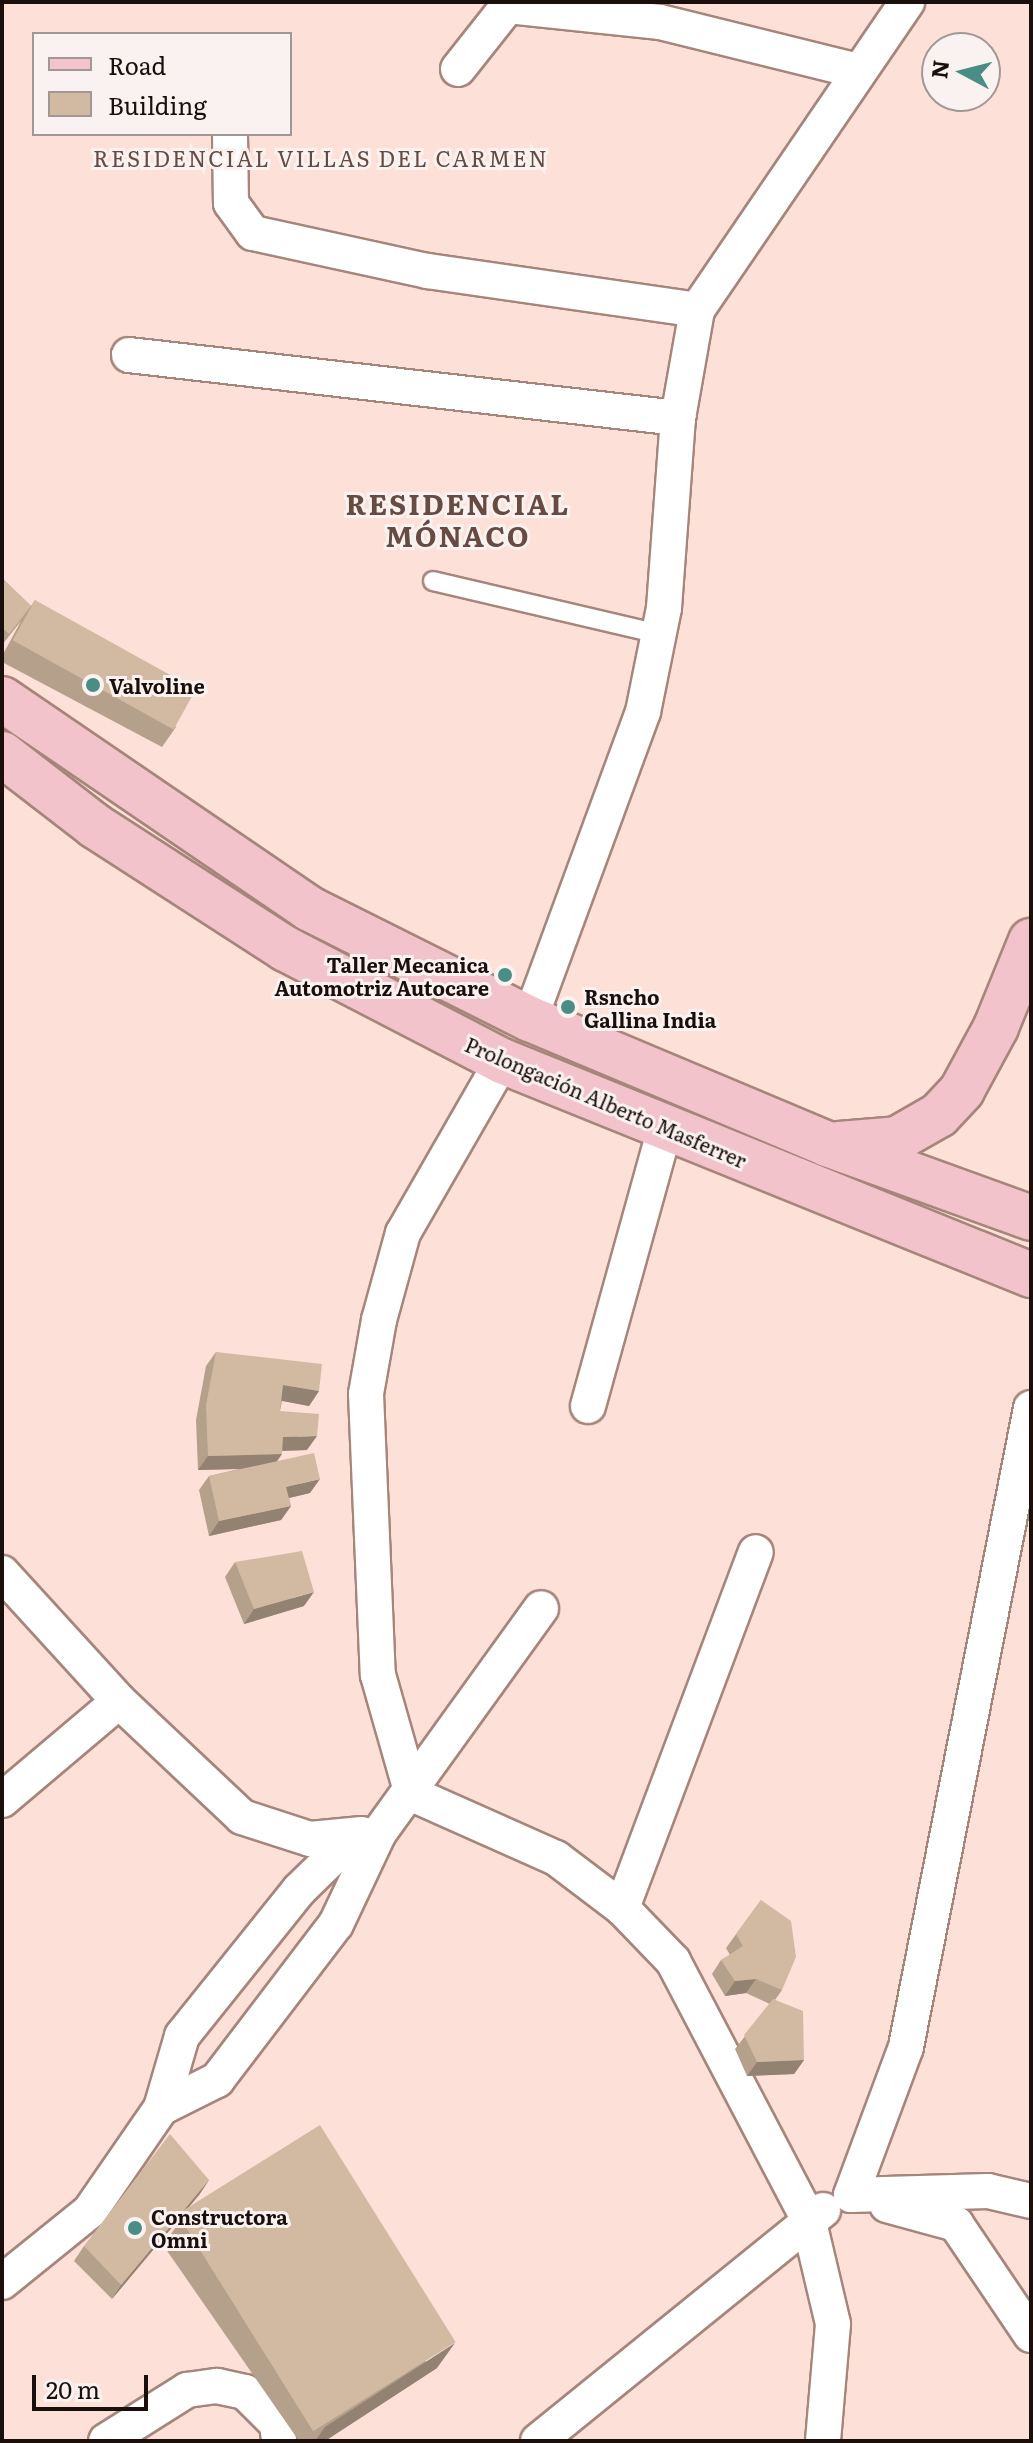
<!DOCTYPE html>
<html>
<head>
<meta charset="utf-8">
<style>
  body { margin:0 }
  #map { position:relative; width:1033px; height:2443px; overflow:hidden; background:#fde0d7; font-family:Literata,serif }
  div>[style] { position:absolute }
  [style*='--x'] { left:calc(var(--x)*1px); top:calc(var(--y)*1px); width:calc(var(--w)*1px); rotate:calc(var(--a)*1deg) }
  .roads { filter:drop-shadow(2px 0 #a6857b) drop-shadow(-2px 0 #a6857b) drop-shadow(0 2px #a6857b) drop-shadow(0 -2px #a6857b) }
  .service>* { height:18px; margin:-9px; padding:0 9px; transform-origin:9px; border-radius:9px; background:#fff }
  .minor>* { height:34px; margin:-17px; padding:0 17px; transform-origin:17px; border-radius:17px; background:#fff }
  .primary>* { height:44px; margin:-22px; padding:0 22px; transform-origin:22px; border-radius:22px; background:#f2c3cb }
  .wall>* { inset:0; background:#b5a08b }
  .shaded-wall>* { inset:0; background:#938271 }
  .building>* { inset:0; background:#d2baa2; transform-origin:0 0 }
  .dots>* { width:22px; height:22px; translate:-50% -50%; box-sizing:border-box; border:4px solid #faf2f0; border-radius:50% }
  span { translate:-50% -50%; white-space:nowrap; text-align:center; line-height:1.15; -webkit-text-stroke:6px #faf2f0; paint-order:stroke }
  .poi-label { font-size:20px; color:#1b0f0c; font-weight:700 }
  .left { translate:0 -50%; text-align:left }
  .right { translate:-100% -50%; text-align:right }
  .street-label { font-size:20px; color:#1b0f0c }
  .neighbourhood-label { font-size:22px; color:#674a41; letter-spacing:2px }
  .district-label { font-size:28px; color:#674a41; font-weight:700; letter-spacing:2px }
  .frame { position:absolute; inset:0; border:4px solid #1b0f0c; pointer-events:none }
  .legend { position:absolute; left:32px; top:32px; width:260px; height:104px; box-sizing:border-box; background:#faf2f0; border:2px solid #a19795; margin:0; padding:10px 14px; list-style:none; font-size:24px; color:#1b0f0c }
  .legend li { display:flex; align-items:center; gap:16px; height:40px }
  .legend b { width:40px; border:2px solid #a19795 }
  .north { position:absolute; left:921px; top:32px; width:80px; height:80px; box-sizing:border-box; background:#faf2f0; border:2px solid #a19795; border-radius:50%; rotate:277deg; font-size:22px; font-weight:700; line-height:32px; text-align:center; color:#1b0f0c }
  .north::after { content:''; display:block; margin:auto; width:28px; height:36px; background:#498e84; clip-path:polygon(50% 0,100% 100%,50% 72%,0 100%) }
  .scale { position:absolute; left:32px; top:2375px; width:116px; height:36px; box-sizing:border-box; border:4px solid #1b0f0c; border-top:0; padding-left:10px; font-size:24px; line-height:28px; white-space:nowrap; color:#1b0f0c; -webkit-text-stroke:6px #faf2f0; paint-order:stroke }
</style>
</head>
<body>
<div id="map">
  <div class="roads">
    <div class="service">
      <div style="--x:433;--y:581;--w:232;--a:13.2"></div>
    </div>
    <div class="minor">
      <div style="--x:458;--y:69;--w:80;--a:-51.6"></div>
      <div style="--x:508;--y:6;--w:153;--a:6"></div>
      <div style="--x:660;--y:22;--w:204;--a:13.9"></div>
      <div style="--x:230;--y:134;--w:69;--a:89.2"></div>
      <div style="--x:231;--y:203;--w:37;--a:54"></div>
      <div style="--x:253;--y:233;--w:179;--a:12.3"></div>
      <div style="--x:428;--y:271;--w:272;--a:8.2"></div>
      <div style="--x:129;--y:355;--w:553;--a:6.55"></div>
      <div style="--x:530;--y:1019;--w:327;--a:-69.8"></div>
      <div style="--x:643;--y:712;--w:106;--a:-78.6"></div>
      <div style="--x:664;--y:608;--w:191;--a:-85.8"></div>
      <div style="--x:678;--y:418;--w:110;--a:-80"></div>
      <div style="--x:697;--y:310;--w:373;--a:-55.7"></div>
      <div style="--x:502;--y:1061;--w:198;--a:119.9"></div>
      <div style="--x:403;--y:1233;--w:90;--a:105.4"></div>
      <div style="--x:379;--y:1320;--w:75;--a:100"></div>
      <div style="--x:366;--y:1394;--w:281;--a:87.6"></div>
      <div style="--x:378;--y:1675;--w:124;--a:74.1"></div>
      <div style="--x:412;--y:1794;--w:158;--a:24"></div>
      <div style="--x:556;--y:1858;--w:83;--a:37.1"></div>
      <div style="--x:622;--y:1908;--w:74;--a:46.1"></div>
      <div style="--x:673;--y:1961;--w:290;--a:62.3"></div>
      <div style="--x:808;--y:2218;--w:109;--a:76.7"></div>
      <div style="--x:833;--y:2324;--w:117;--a:94.9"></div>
      <div style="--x:588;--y:1406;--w:288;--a:-74.5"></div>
      <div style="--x:1031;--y:1408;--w:651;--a:101.07"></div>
      <div style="--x:906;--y:2047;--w:158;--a:110.4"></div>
      <div style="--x:851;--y:2195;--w:137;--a:-1.7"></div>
      <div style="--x:988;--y:2191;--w:44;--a:13.1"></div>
      <div style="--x:2;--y:1573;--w:173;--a:47.6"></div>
      <div style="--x:119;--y:1701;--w:169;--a:43.3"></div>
      <div style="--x:242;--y:1817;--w:71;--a:17.9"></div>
      <div style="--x:310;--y:1839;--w:52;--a:-5.5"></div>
      <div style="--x:2;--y:1800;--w:153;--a:-40.2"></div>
      <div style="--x:622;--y:1908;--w:380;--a:-69.4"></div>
      <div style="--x:161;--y:2108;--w:63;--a:-26.6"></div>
      <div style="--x:217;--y:2080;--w:196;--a:-52.7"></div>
      <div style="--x:336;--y:1924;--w:101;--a:-64.7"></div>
      <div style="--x:379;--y:1833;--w:277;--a:-54.2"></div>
      <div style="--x:887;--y:2205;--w:72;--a:15.4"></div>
      <div style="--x:956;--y:2224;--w:134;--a:56"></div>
      <div style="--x:2;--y:2282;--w:113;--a:-38.9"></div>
      <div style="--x:90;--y:2211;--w:125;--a:-55.4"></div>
      <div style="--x:161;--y:2108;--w:75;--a:-73.7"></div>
      <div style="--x:182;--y:2036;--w:187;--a:-51.3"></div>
      <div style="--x:299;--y:1890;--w:50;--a:-44.2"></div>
      <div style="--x:335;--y:1855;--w:49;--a:-26.6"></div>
      <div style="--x:106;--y:2441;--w:96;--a:-32.2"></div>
      <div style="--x:187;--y:2390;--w:30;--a:-8"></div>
      <div style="--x:217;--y:2386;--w:29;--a:12"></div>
      <div style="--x:245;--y:2392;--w:45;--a:45"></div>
      <div style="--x:277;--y:2424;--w:17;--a:83"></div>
      <div style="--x:538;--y:2441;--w:367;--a:-39"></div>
    </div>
    <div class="primary">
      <div style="--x:2;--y:699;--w:373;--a:34.3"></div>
      <div style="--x:310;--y:909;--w:246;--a:26.6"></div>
      <div style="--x:530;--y:1019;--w:322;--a:22.8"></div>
      <div style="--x:827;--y:1144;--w:217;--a:19.9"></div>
      <div style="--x:2;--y:754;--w:118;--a:37.7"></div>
      <div style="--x:95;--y:826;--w:227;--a:32.8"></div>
      <div style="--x:286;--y:949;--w:243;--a:27.4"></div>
      <div style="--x:502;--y:1061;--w:571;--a:22.03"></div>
      <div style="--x:839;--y:1144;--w:58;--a:-4.9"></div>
      <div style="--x:897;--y:1139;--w:48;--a:-29.7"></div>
      <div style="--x:939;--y:1115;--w:34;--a:-47"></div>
      <div style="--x:962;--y:1090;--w:72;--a:-61.6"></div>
      <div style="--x:996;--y:1027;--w:93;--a:-67.9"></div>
    </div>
  </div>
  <div class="wall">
    <div style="clip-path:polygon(2px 578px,31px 606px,35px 600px,176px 727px,162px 747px,2px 662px,2px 656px,21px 621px,2px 645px)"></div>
    <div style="clip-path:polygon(216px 1352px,319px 1391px,309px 1406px,282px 1401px,280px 1411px,307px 1450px,282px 1451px,282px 1454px,277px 1461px,310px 1493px,289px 1498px,291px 1506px,281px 1520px,209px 1536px,199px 1490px,209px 1476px,239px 1469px,198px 1470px,196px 1420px,206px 1366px)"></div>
    <div style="clip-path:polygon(235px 1562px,304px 1606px,244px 1624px,225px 1577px)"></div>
    <div style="clip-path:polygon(761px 1900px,782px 1990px,775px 2000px,804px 2060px,794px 2074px,747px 2076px,735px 2049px,770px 2004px,746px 1993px,725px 1996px,712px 1974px,721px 1960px,730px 1955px,726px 1948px)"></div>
    <div style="clip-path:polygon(209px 2180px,199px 2195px,112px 2299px,74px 2261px,84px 2246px)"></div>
    <div style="clip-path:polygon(181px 2220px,437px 2368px,325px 2441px,299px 2441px,163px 2245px)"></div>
  </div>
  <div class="shaded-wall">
    <div style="clip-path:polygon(283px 1385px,319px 1391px,309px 1406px,273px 1399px)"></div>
    <div style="clip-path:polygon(317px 1436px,307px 1450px,273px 1451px,283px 1437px)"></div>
    <div style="clip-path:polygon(282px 1454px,272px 1468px,198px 1470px,208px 1456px)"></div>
    <div style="clip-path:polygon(320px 1479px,310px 1493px,276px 1501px,286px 1487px)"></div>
    <div style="clip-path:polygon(291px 1506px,281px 1520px,209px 1536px,219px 1521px)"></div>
    <div style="clip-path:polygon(314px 1592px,304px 1606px,244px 1624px,254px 1609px)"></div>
    <div style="clip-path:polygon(756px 1979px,746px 1993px,725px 1996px,735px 1981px)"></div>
    <div style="clip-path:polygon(804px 2060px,794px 2074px,747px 2076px,757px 2062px)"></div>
    <div style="clip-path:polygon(209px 2180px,199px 2195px,112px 2299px,121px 2285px)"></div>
    <div style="clip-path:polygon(455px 2343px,437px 2368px,325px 2441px,315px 2441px,325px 2427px)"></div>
  </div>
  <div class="building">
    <div style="clip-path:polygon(2px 578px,31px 606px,9px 634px,2px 628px)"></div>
    <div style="left:35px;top:600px;width:184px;height:46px;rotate:29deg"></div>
    <div style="clip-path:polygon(216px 1352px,322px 1364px,319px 1391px,283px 1385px,280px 1411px,319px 1414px,317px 1436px,283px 1437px,282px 1454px,208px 1456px,206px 1405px)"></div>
    <div style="clip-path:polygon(314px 1453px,320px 1479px,286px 1487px,291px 1506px,219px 1521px,209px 1476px)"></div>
    <div style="clip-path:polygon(302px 1551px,314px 1592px,254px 1609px,235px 1562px)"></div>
    <div style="clip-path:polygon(761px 1900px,791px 1921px,796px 1957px,782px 1990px,756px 1979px,735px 1981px,721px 1960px,743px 1946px,736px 1934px)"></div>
    <div style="clip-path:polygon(773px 1999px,803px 2011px,804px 2060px,757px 2062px,744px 2035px)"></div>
    <div style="left:320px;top:2125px;width:256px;height:168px;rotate:58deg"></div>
    <div style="clip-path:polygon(170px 2134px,209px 2180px,121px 2285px,84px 2246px)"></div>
  </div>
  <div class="dots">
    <div style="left:93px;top:685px;background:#498e84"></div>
    <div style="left:505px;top:975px;background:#498e84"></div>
    <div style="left:568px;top:1007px;background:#498e84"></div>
    <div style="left:135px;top:2228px;background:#498e84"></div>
  </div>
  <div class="poi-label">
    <span class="left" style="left:109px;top:685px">Valvoline</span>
    <span class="right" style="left:489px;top:976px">Taller Mecanica<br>Automotriz Autocare</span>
    <span class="left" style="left:584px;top:1008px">Rsncho<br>Gallina India</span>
    <span class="left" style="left:151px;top:2228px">Constructora<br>Omni</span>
  </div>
  <div class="street-label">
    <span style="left:606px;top:1102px;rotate:23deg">Prolongación Alberto Masferrer</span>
  </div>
  <div class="neighbourhood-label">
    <span style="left:321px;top:158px">RESIDENCIAL VILLAS DEL CARMEN</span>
  </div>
  <div class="district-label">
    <span style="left:458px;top:519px">RESIDENCIAL<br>MÓNACO</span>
  </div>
  <div class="frame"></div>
  <ul class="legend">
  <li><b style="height:10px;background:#f2c3cb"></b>Road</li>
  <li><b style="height:22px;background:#d2baa2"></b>Building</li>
  </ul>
  <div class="north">N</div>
  <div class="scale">20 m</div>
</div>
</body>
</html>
